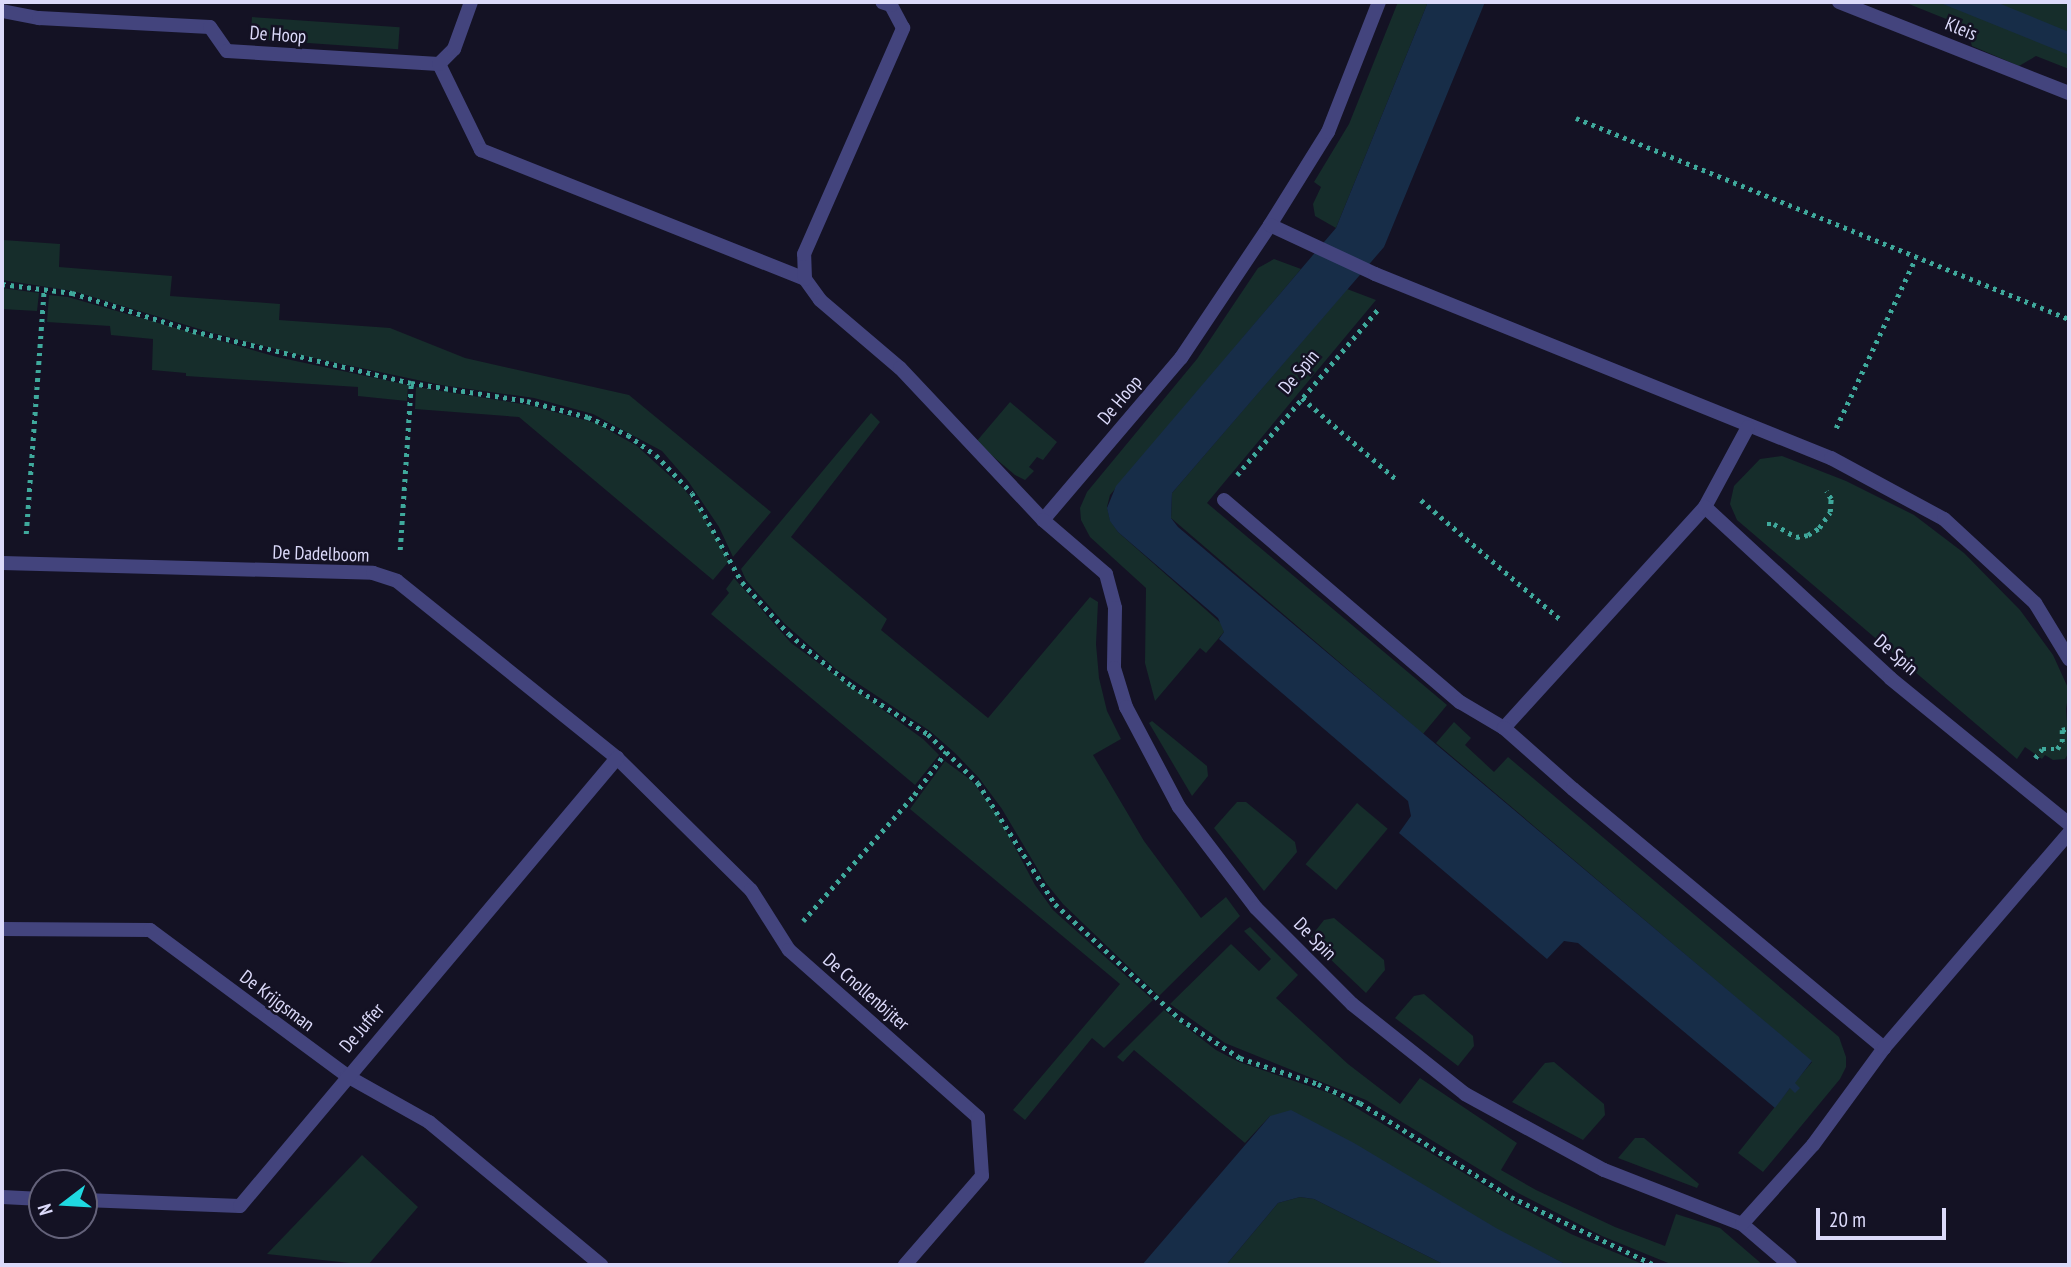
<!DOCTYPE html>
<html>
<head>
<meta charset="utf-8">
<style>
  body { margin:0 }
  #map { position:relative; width:2071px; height:1267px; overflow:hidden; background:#141224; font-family:"PT Sans Narrow",sans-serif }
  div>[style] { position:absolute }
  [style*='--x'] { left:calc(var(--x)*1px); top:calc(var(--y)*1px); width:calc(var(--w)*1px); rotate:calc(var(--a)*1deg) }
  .green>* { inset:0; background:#162d2b; transform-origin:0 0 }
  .water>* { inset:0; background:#172d48 }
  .path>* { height:4.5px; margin-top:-2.25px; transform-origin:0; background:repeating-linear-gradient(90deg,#3fa99c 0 3.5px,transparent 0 8.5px) }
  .service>* { height:14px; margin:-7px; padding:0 7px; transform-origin:7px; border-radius:7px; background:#43447d }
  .minor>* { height:14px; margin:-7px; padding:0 7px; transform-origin:7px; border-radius:7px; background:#43447d }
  span { translate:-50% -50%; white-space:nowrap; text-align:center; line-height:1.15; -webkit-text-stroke:5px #141224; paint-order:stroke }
  .street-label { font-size:19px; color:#dcdafa }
  .frame { position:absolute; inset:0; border:4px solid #dcdafa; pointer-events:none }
  .north { position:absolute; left:28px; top:1169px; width:70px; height:70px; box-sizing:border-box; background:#141224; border:2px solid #64627a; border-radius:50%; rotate:253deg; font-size:19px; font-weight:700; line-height:28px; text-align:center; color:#dcdafa }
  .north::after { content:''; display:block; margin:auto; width:24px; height:32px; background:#1fd9e1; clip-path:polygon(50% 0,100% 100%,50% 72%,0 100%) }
  .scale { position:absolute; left:1816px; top:1208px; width:130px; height:32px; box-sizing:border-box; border:4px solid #dcdafa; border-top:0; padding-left:9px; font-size:21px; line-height:24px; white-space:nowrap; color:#dcdafa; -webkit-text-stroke:5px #141224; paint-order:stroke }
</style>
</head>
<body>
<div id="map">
  <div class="green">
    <div style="clip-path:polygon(1398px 2px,1428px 2px,1336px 228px,1315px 216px,1313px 204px,1321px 187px,1314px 182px,1349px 124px)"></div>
    <div style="clip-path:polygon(1904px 2px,2030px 2px,2036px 4px,2037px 2px,2069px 2px,2069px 69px,2036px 56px,2019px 66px,1972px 46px,1966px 27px)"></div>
    <div style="left:252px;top:17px;width:148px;height:22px;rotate:4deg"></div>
    <div style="clip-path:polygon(3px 240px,60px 244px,59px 267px,172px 276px,170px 296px,280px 304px,279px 320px,390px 328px,465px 358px,629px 395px,771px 512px,733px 557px,719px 527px,688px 481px,662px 451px,593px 414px,534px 398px,441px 385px,295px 354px,209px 332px,73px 291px,2px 280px)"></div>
    <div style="clip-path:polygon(1274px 259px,1301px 269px,1110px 495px,1107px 507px,1110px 520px,1118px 532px,1223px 625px,1224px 632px,1206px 653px,1200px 648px,1155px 701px,1145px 663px,1146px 588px,1090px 537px,1081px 520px,1080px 508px,1087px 492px,1197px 359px,1258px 268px)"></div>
    <div style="clip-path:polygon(2px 288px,39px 293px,37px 311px,2px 309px)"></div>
    <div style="clip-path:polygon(1347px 289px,1376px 300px,1207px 503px,1447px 705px,1423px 734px,1171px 518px,1172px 493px)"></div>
    <div style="clip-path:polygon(49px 295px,68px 297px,277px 357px,408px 385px,407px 401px,358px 396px,358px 387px,186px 376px,186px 373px,152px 370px,153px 339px,111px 335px,110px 326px,47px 322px)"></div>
    <div style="clip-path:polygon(416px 387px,528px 405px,596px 423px,637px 446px,683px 488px,700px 509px,729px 561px,713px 580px,519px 417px,415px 409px)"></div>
    <div style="clip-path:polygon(1010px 402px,1057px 442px,1043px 460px,1037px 457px,1029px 467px,1034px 471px,1025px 480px,1015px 475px,976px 442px)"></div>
    <div style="clip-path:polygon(871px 413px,880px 422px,791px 537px,887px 619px,881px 630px,988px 718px,1090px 597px,1098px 602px,1096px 644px,1099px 678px,1107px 711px,1121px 739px,1093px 755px,1144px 841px,1201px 918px,1226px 897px,1240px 916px,1159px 996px,1063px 904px,1046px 883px,1002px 809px,979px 778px,955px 753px,930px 731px,836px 669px,785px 624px,746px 580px,741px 569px)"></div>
    <div style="clip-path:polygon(1782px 456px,1846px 481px,1914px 515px,1964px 553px,2020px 610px,2053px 655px,2069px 690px,2066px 709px,2069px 752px,2065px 759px,2053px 760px,2045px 755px,2042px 759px,2025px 747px,2017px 759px,1737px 520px,1730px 504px,1734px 486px,1760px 459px)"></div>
    <div style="clip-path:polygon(734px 578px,791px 643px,923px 739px,939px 755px,915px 785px,711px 614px,729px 593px,726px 589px)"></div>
    <div style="clip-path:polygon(1152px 721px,1207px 766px,1208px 776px,1192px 796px,1149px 723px)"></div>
    <div style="clip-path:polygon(1454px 722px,1471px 738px,1465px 745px,1494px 772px,1508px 757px,1839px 1037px,1846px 1057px,1846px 1067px,1840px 1079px,1763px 1172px,1738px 1153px,1790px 1088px,1799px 1088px,1794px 1083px,1812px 1062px,1436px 743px)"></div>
    <div style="clip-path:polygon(945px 761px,972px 781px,997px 814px,1035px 885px,1053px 910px,1153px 1000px,1104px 1048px,1092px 1038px,1025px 1120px,1013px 1110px,1120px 984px,910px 809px)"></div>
    <div style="clip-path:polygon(1237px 802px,1246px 802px,1295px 842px,1297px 852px,1264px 891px,1214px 828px)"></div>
    <div style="left:1357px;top:803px;width:40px;height:80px;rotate:40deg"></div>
    <div style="clip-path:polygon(1334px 918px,1384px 960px,1385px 970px,1366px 993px,1309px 939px,1324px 920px)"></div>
    <div style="clip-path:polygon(1250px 927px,1298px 975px,1276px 998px,1348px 1064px,1400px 1104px,1420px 1078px,1517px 1143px,1501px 1170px,1536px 1190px,1615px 1227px,1665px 1246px,1676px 1214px,1720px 1228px,1763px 1265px,1673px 1265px,1602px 1236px,1518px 1193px,1366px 1100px,1225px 1043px,1170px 1004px,1231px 944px,1259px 971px,1271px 959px,1244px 931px)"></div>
    <div style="clip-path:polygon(1424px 994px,1473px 1036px,1474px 1046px,1458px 1066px,1395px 1018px,1414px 996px)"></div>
    <div style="clip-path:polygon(1164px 1010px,1216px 1050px,1239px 1062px,1335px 1095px,1515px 1204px,1571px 1234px,1645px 1265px,1567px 1265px,1270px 1116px,1245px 1143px,1134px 1050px,1123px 1062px,1117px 1057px)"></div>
    <div style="clip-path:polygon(1554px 1062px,1604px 1104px,1605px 1115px,1583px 1140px,1512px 1102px,1545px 1063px)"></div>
    <div style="clip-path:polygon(1635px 1138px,1644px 1138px,1699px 1184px,1697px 1188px,1618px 1158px)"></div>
    <div style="clip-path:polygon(362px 1155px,418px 1207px,368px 1265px,267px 1254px)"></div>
    <div style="clip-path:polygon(1300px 1197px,1314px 1199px,1445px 1265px,1226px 1265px,1278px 1203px)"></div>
  </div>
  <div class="water">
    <div style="clip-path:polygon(1428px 2px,1485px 2px,1384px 247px,1172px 493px,1171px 518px,1178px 527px,1812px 1061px,1795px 1083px,1800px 1088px,1795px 1093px,1790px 1088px,1775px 1108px,1578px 943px,1564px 941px,1547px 959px,1399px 833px,1411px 816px,1408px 801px,1219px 639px,1224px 632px,1218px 618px,1118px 532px,1110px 521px,1107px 508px,1116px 486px,1336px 228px)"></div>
    <div style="clip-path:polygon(1938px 2px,1996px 2px,2069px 32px,2069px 55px)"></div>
    <div style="clip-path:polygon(1291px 1110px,1354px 1143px,1496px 1228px,1567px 1265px,1445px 1265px,1314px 1199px,1300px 1197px,1278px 1203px,1226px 1265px,1142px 1265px,1270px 1116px)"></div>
  </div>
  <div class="path">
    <div style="--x:1576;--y:118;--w:532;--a:22.18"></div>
    <div style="--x:2;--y:284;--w:71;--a:7.3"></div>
    <div style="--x:72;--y:293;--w:127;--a:17.4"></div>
    <div style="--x:193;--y:331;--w:224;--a:13.4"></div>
    <div style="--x:411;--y:383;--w:117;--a:8.8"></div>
    <div style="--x:527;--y:401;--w:63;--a:14.7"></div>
    <div style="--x:588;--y:417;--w:44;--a:24.2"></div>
    <div style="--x:628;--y:435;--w:34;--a:36"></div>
    <div style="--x:656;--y:455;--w:52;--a:46.5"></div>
    <div style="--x:692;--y:493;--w:102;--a:60.7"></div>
    <div style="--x:742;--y:582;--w:70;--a:47.9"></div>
    <div style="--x:789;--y:634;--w:82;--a:39.5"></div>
    <div style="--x:852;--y:686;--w:90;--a:32.3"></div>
    <div style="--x:928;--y:734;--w:70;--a:44.4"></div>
    <div style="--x:978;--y:783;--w:143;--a:57.5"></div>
    <div style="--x:1055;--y:904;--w:170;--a:42.6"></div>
    <div style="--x:1180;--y:1019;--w:72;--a:33"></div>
    <div style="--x:1240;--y:1058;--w:82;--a:18.4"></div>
    <div style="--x:1318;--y:1084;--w:46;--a:24.3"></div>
    <div style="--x:1360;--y:1103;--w:178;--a:31.9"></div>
    <div style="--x:1511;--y:1197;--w:159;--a:25.3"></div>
    <div style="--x:1302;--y:398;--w:124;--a:40.8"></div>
    <div style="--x:1836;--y:428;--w:187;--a:-64.9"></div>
    <div style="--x:1237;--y:475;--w:219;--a:-49.6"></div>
    <div style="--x:1421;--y:500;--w:184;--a:40.6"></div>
    <div style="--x:1767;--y:524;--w:7;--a:0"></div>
    <div style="--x:1774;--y:524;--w:26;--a:31"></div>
    <div style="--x:1796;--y:537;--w:12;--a:-9"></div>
    <div style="--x:1808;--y:535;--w:13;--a:-32"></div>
    <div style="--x:1819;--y:528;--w:19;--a:-55"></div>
    <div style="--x:1830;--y:512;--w:13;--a:-86"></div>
    <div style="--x:1831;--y:499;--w:9;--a:-122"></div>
    <div style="--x:26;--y:534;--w:244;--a:-85.8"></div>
    <div style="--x:400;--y:550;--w:167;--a:-86.2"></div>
    <div style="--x:2035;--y:758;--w:11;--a:-52"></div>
    <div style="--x:2042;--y:749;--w:15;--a:0"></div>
    <div style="--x:2057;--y:749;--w:9;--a:-54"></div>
    <div style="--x:2062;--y:742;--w:12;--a:-90"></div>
    <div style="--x:2062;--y:730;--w:7;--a:-16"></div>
    <div style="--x:803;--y:921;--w:168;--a:-48.6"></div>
    <div style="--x:914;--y:795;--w:54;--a:-53.3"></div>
  </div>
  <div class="service">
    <div style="--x:1224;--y:500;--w:311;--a:40.6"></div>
    <div style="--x:1460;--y:702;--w:51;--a:30.6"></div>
  </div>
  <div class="minor">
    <div style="--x:1839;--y:2;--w:247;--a:21.6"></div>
    <div style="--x:2;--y:11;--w:38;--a:11"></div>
    <div style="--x:39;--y:18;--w:171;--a:3"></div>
    <div style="--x:210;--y:27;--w:29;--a:55"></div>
    <div style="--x:227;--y:51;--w:212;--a:3.5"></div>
    <div style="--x:439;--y:64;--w:96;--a:64"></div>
    <div style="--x:481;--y:150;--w:349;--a:21.7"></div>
    <div style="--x:805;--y:279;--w:26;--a:54"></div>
    <div style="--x:820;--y:300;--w:105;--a:40.4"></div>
    <div style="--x:900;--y:368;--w:209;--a:46.7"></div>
    <div style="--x:1043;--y:520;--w:213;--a:-49.6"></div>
    <div style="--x:1181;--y:358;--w:160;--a:-56.2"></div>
    <div style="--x:1270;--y:225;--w:110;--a:-58.1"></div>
    <div style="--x:1328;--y:132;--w:140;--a:-68.6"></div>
    <div style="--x:439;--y:64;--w:21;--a:-45"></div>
    <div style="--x:454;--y:49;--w:50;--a:-70.1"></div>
    <div style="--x:1270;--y:225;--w:116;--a:25"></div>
    <div style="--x:1375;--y:274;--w:492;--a:22"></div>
    <div style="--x:1831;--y:458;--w:128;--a:28.4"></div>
    <div style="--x:1944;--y:519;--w:124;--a:42.7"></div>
    <div style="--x:2035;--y:603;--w:66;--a:58.7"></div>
    <div style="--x:805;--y:279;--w:25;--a:-92"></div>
    <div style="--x:804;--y:254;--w:247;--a:-66.3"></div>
    <div style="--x:903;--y:28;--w:26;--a:-118"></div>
    <div style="--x:891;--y:5;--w:9;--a:-162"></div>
    <div style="--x:1748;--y:427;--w:91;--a:118.3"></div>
    <div style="--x:1705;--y:507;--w:299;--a:132.3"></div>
    <div style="--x:1504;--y:728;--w:92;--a:41.5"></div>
    <div style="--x:1573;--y:789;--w:405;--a:39.8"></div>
    <div style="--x:1705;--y:507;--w:252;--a:42.7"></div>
    <div style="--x:1890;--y:678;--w:231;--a:39.2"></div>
    <div style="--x:1043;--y:520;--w:83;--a:40.6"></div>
    <div style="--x:1106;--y:574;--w:35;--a:75"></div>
    <div style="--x:1115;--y:608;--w:60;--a:91"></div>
    <div style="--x:1114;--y:668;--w:41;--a:72.9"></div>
    <div style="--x:1126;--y:707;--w:113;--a:62.1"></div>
    <div style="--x:1179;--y:807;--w:127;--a:52.7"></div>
    <div style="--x:1256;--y:908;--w:136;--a:45"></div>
    <div style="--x:1352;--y:1004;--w:144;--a:38.5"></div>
    <div style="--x:1465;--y:1094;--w:158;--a:28.7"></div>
    <div style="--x:1604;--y:1170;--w:148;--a:21.4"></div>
    <div style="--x:1742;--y:1224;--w:63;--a:40.5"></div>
    <div style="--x:2;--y:563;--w:371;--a:1.5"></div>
    <div style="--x:373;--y:573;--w:25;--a:18"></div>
    <div style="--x:397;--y:581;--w:282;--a:38.8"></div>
    <div style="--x:617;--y:758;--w:188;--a:44.6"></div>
    <div style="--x:751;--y:890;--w:71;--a:57.7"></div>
    <div style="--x:789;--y:950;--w:252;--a:41.5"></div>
    <div style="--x:978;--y:1117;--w:59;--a:86.1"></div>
    <div style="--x:982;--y:1176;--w:118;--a:130.9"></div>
    <div style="--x:2;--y:929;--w:148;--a:0.4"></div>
    <div style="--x:150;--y:930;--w:245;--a:36.5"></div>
    <div style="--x:347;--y:1076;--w:94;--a:29.3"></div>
    <div style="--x:429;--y:1122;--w:224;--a:39.7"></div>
    <div style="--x:2;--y:1197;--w:40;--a:2.9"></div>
    <div style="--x:84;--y:1200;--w:156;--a:2.2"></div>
    <div style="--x:240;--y:1206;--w:586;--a:-49.92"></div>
    <div style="--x:1742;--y:1224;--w:106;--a:-48.1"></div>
    <div style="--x:1813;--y:1145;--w:120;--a:-53.8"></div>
    <div style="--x:1884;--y:1048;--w:284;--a:-49.3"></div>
  </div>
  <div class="street-label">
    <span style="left:1961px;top:29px;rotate:22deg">Kleis</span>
    <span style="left:278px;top:35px;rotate:4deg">De Hoop</span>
    <span style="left:1299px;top:372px;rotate:-50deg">De Spin</span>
    <span style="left:1120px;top:400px;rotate:-50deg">De Hoop</span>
    <span style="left:321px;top:554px;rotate:2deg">De Dadelboom</span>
    <span style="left:1896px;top:655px;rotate:41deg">De Spin</span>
    <span style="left:1315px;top:939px;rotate:45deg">De Spin</span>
    <span style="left:866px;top:992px;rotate:41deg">De Cnollenbijter</span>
    <span style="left:277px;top:1001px;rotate:37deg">De Krijgsman</span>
    <span style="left:362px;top:1028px;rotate:-50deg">De Juffer</span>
  </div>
  <div class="frame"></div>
  <div class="north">N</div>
  <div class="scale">20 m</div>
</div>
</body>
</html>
